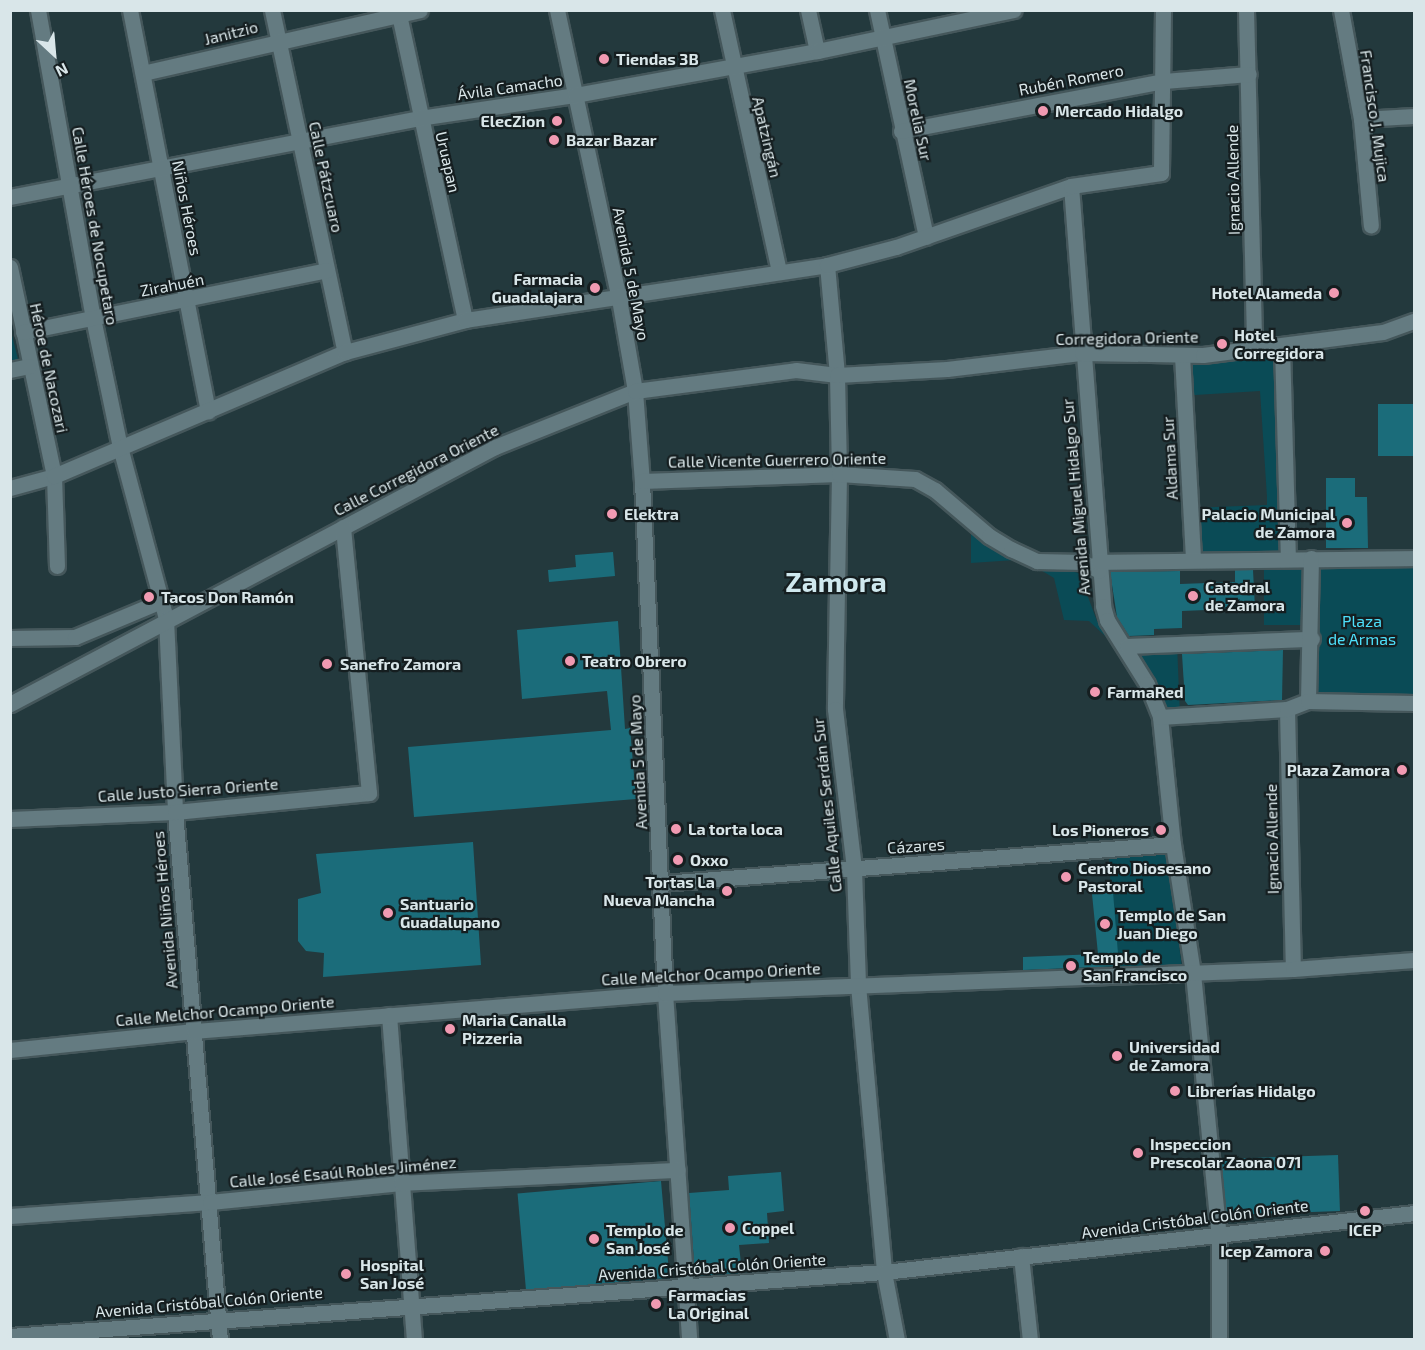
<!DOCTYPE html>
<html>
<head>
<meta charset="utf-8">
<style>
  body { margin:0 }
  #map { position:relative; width:1425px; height:1350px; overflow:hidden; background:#23393d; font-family:"Exo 2",sans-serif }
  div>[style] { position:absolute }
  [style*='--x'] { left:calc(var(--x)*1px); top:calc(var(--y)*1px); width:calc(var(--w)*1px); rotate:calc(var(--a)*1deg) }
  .green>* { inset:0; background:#0a4b56 }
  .building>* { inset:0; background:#1b6c7a; transform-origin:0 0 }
  .roads { filter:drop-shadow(2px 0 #45575b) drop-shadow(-2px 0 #45575b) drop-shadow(0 2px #45575b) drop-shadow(0 -2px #45575b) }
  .minor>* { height:15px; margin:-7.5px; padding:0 7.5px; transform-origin:7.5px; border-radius:7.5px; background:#647b81 }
  .dots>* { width:16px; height:16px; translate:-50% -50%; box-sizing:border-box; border:3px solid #151e20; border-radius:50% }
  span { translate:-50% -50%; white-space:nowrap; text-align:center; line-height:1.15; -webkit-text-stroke:4.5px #151e20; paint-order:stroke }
  .street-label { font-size:16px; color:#d9e6e9 }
  .poi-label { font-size:16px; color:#d9e6e9; font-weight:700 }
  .left { translate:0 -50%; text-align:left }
  .right { translate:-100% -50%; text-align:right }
  .park-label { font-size:16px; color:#4de0fb }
  .town-label { font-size:28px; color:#cfe8ee; font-weight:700 }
  .frame { position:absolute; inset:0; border:12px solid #d9e6e9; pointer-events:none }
  .north { position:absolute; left:24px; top:24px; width:60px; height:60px; -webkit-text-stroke:4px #151e20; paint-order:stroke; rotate:154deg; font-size:16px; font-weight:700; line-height:24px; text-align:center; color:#d9e6e9 }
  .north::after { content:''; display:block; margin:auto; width:21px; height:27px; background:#d9e6e9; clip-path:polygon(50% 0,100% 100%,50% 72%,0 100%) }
</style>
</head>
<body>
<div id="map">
  <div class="green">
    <div style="clip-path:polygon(10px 328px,19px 363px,10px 364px)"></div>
    <div style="clip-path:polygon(1282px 352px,1288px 554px,1193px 554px,1190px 508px,1267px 505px,1267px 497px,1260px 391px,1195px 395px,1184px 391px,1182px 355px)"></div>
    <div style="clip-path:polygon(971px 532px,1015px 560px,971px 563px)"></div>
    <div style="clip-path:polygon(1311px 558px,1414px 560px,1414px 703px,1308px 701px,1309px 625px,1264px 625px,1264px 562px)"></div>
    <div style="clip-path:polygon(1029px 563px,1079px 573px,1097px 621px,1117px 647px,1089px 621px,1064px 620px,1054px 578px)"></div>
    <div style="clip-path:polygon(1177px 644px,1180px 716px,1160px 717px,1127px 646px)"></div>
    <div style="clip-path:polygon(1166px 850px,1182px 967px,1115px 971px,1109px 854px)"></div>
  </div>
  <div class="building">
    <div style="left:1414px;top:404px;width:52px;height:36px;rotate:90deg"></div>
    <div style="clip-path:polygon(1326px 478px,1355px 478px,1355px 497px,1367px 497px,1368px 548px,1326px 548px)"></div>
    <div style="clip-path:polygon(613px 552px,615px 576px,549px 582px,548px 570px,576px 567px,575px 555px)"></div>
    <div style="clip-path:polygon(1235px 570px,1253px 570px,1255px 608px,1182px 611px,1182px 628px,1154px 629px,1154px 635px,1129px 636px,1117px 617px,1110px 572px,1180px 571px,1180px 584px,1235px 582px)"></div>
    <div style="clip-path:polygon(618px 621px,625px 729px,630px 728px,636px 799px,414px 817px,408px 747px,611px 730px,607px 691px,522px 699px,517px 630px)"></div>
    <div style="clip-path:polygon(1283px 650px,1282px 700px,1188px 705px,1185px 701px,1182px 654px)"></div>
    <div style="clip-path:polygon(473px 842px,481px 965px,323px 977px,324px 953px,306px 951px,298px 941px,298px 899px,321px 893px,316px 854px)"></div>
    <div style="clip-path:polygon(1113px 892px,1119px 966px,1023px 970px,1023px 957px,1098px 954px,1092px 894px)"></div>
    <div style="left:1338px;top:1155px;width:56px;height:116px;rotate:88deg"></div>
    <div style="clip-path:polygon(781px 1172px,784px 1211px,767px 1213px,769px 1243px,739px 1245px,742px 1273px,695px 1276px,689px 1193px,729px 1190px,728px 1176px)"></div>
    <div style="left:661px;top:1181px;width:97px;height:144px;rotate:85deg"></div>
  </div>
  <div class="roads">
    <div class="minor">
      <div style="--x:38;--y:10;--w:313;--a:79.9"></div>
      <div style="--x:93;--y:318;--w:132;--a:78.2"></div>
      <div style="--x:120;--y:447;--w:178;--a:75"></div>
      <div style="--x:166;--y:619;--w:193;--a:87.3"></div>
      <div style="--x:175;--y:812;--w:530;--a:85.13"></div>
      <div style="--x:130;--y:10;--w:409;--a:79"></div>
      <div style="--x:272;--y:10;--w:350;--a:78"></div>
      <div style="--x:398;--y:10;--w:317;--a:77.8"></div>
      <div style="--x:557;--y:10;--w:296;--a:77.9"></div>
      <div style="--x:619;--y:299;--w:93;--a:80.1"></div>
      <div style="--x:635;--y:391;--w:90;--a:85.6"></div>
      <div style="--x:642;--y:481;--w:513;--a:87.43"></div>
      <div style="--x:665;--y:993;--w:348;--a:86"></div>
      <div style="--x:722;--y:10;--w:267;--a:77.7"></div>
      <div style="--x:808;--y:10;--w:42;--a:77.6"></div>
      <div style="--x:877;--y:10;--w:232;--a:77.8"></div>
      <div style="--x:1246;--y:10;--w:339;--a:88.6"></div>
      <div style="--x:1341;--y:10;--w:111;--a:79.6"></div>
      <div style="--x:1361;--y:119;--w:107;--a:84.7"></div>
      <div style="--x:143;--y:73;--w:284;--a:-12.8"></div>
      <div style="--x:1361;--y:119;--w:53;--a:-3.2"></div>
      <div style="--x:901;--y:131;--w:268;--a:-10.8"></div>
      <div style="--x:1164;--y:81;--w:85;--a:-4.7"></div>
      <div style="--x:1071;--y:186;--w:421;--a:85.6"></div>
      <div style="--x:1103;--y:606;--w:15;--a:74"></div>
      <div style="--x:1107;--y:620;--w:75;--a:58"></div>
      <div style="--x:1147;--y:684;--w:35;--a:68"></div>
      <div style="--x:1160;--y:717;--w:128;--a:84.2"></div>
      <div style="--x:1173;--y:844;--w:131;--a:81.2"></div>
      <div style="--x:1193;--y:973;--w:265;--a:84.4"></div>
      <div style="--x:1219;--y:1237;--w:103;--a:90"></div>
      <div style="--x:10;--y:197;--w:417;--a:-10.9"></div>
      <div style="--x:419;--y:118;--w:158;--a:-8.4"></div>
      <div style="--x:575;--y:95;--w:246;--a:-10.3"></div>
      <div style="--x:817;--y:51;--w:201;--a:-11.8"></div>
      <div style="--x:827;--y:265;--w:110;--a:84.8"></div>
      <div style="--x:837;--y:375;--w:99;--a:88.8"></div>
      <div style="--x:839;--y:474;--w:235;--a:91"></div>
      <div style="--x:835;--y:709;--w:161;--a:83.2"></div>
      <div style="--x:854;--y:869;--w:116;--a:88"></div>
      <div style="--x:858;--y:985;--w:288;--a:84.8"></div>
      <div style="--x:884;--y:1272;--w:69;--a:79.2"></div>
      <div style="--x:10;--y:267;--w:214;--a:78.1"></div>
      <div style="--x:54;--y:476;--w:90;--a:88.1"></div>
      <div style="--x:23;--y:332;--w:310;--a:-11.5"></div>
      <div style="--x:1282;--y:346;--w:212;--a:88.4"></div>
      <div style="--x:1182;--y:355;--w:204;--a:86.9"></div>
      <div style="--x:10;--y:370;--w:19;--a:-12"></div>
      <div style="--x:642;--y:481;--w:197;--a:-2"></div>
      <div style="--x:839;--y:474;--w:76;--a:3.8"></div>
      <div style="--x:915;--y:479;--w:23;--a:29"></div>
      <div style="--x:935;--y:490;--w:71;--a:40.4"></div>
      <div style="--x:989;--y:536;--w:26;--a:31"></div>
      <div style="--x:1011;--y:549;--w:29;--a:25"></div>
      <div style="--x:1037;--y:561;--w:46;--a:1.2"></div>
      <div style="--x:1083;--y:562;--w:18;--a:29"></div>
      <div style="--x:10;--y:488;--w:46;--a:-15.3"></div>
      <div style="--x:54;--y:476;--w:316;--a:-23.1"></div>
      <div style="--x:345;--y:352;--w:124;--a:-14.9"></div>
      <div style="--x:465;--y:320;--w:366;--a:-8.6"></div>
      <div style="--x:827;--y:265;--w:71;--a:-14.6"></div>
      <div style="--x:896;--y:247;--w:185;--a:-19.2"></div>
      <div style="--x:1071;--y:186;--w:91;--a:-8.2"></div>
      <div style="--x:1161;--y:173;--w:163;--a:-89.3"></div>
      <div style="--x:1098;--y:562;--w:316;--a:-0.7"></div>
      <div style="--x:10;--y:638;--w:65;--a:-0.9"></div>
      <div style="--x:75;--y:637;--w:93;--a:-22.7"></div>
      <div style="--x:1127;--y:646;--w:185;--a:-2.2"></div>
      <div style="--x:1308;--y:701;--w:143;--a:-88.8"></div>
      <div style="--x:10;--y:704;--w:549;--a:-27.92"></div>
      <div style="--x:495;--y:447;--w:151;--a:-21.8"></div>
      <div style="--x:635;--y:391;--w:162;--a:-7.4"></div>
      <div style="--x:796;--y:370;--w:41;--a:7"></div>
      <div style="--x:837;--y:375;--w:110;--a:-3.1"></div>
      <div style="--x:947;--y:369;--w:136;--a:-6.8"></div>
      <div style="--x:1082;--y:353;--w:121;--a:0.9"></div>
      <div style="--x:1203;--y:355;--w:181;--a:-7.3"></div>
      <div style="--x:1383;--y:332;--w:33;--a:-20"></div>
      <div style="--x:1287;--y:709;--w:260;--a:88.7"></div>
      <div style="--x:1160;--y:717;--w:127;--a:-3.6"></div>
      <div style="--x:1287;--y:709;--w:22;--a:-21"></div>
      <div style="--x:1308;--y:701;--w:106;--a:1.1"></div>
      <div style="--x:10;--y:819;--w:165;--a:-2.4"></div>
      <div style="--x:175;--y:812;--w:195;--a:-5.6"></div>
      <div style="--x:369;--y:793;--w:267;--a:-95.6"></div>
      <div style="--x:662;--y:883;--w:512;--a:-4.36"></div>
      <div style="--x:389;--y:1015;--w:326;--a:85.6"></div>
      <div style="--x:10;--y:1050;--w:185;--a:-5.9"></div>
      <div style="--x:194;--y:1031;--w:473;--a:-4.6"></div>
      <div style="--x:665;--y:993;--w:628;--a:-2.19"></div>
      <div style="--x:1293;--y:969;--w:121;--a:-4.3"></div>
      <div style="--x:10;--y:1216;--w:200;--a:-4"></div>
      <div style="--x:210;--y:1202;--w:192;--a:-5.7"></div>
      <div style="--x:401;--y:1183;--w:277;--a:-2.7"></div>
      <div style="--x:1021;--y:1256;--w:84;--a:83.9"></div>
      <div style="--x:10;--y:1336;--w:876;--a:-4.19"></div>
      <div style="--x:884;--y:1272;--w:533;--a:-6.35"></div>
    </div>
  </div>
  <div class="dots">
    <div style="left:604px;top:59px;background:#f19ab2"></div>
    <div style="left:1043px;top:111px;background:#f19ab2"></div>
    <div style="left:557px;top:121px;background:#f19ab2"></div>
    <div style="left:554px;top:140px;background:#f19ab2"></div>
    <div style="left:595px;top:288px;background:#f19ab2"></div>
    <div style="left:1334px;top:293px;background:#f19ab2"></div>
    <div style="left:1222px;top:344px;background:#f19ab2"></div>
    <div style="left:612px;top:514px;background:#f19ab2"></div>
    <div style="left:1347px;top:523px;background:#f19ab2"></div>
    <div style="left:1193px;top:596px;background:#f19ab2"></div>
    <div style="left:149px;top:597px;background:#f19ab2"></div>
    <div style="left:570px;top:661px;background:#f19ab2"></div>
    <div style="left:327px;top:664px;background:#f19ab2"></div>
    <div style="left:1095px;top:692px;background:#f19ab2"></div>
    <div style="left:1402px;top:770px;background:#f19ab2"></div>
    <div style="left:676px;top:829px;background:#f19ab2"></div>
    <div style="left:1161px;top:830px;background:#f19ab2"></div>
    <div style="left:678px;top:860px;background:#f19ab2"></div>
    <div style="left:1066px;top:877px;background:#f19ab2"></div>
    <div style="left:727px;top:891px;background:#f19ab2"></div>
    <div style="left:388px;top:913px;background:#f19ab2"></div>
    <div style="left:1105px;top:924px;background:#f19ab2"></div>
    <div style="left:1071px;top:966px;background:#f19ab2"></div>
    <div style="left:450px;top:1029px;background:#f19ab2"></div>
    <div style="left:1117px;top:1056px;background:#f19ab2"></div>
    <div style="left:1175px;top:1091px;background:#f19ab2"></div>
    <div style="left:1138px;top:1153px;background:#f19ab2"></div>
    <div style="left:1365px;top:1211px;background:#f19ab2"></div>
    <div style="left:730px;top:1228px;background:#f19ab2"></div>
    <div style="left:594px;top:1239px;background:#f19ab2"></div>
    <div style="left:1325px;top:1251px;background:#f19ab2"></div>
    <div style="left:346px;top:1274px;background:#f19ab2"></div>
    <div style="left:656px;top:1304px;background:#f19ab2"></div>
  </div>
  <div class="street-label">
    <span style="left:231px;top:33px;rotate:-14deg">Janitzio</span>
    <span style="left:1071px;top:80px;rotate:-11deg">Rubén Romero</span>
    <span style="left:510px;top:87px;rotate:-8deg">Ávila Camacho</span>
    <span style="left:1375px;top:116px;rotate:82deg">Francisco J. Mujica</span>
    <span style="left:918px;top:120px;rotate:78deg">Morelia Sur</span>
    <span style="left:767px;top:137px;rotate:77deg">Apatzingán</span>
    <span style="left:448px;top:162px;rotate:77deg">Uruapan</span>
    <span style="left:326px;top:177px;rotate:78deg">Calle Pátzcuaro</span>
    <span style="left:1233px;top:180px;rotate:-91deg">Ignacio Allende</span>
    <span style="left:187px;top:208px;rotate:79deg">Niños Héroes</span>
    <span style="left:95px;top:226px;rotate:80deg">Calle Héroes de Nocupetaro</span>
    <span style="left:631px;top:274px;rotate:79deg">Avenida 5 de Mayo</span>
    <span style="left:172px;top:285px;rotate:-11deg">Zirahuén</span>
    <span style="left:1127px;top:338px;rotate:-1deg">Corregidora Oriente</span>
    <span style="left:49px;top:368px;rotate:78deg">Héroe de Nacozari</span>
    <span style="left:1170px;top:458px;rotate:-93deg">Aldama Sur</span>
    <span style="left:777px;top:460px;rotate:-1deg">Calle Vicente Guerrero Oriente</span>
    <span style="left:416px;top:470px;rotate:-27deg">Calle Corregidora Oriente</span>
    <span style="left:1076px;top:497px;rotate:-95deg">Avenida Miguel Hidalgo Sur</span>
    <span style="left:638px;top:762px;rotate:-93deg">Avenida 5 de Mayo</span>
    <span style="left:188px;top:790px;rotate:-4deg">Calle Justo Sierra Oriente</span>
    <span style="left:827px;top:805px;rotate:-96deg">Calle Aquiles Serdán Sur</span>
    <span style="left:1272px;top:839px;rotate:-91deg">Ignacio Allende</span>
    <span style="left:916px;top:846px;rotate:-4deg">Cázares</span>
    <span style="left:165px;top:910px;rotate:-95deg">Avenida Niños Héroes</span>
    <span style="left:711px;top:974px;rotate:-3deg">Calle Melchor Ocampo Oriente</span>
    <span style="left:225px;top:1011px;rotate:-5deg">Calle Melchor Ocampo Oriente</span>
    <span style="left:343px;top:1172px;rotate:-5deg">Calle José Esaúl Robles Jiménez</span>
    <span style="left:1195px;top:1219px;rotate:-7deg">Avenida Cristóbal Colón Oriente</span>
    <span style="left:712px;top:1267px;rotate:-4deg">Avenida Cristóbal Colón Oriente</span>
    <span style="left:209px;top:1302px;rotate:-5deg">Avenida Cristóbal Colón Oriente</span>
  </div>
  <div class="poi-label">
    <span class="left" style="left:616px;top:59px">Tiendas 3B</span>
    <span class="left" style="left:1055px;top:111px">Mercado Hidalgo</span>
    <span class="right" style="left:545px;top:121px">ElecZion</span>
    <span class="left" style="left:566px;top:140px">Bazar Bazar</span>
    <span class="right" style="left:583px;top:288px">Farmacia<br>Guadalajara</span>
    <span class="right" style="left:1322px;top:293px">Hotel Alameda</span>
    <span class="left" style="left:1234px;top:344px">Hotel<br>Corregidora</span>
    <span class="left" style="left:624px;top:514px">Elektra</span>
    <span class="right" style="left:1335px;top:523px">Palacio Municipal<br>de Zamora</span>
    <span class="left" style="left:1205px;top:596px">Catedral<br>de Zamora</span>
    <span class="left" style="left:161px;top:597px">Tacos Don Ramón</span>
    <span class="left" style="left:582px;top:661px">Teatro Obrero</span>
    <span class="left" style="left:340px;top:664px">Sanefro Zamora</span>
    <span class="left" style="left:1107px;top:692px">FarmaRed</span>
    <span class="right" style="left:1390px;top:770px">Plaza Zamora</span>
    <span class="left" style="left:688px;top:829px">La torta loca</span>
    <span class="right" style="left:1149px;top:830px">Los Pioneros</span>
    <span class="left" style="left:690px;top:860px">Oxxo</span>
    <span class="left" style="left:1078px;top:877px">Centro Diosesano<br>Pastoral</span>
    <span class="right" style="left:715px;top:891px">Tortas La<br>Nueva Mancha</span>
    <span class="left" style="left:400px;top:913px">Santuario<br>Guadalupano</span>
    <span class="left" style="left:1117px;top:924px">Templo de San<br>Juan Diego</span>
    <span class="left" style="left:1083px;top:966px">Templo de<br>San Francisco</span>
    <span class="left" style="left:462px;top:1029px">Maria Canalla<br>Pizzeria</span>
    <span class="left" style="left:1129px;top:1056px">Universidad<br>de Zamora</span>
    <span class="left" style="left:1187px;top:1091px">Librerías Hidalgo</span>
    <span class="left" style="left:1150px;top:1153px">Inspeccion<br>Prescolar Zaona 071</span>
    <span class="left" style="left:742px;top:1228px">Coppel</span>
    <span class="left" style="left:606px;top:1239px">Templo de<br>San José</span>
    <span style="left:1365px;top:1230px">ICEP</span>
    <span class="right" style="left:1313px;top:1251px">Icep Zamora</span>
    <span class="left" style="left:360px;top:1274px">Hospital<br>San José</span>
    <span class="left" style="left:668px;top:1304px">Farmacias<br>La Original</span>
  </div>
  <div class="park-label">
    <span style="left:1362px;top:630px">Plaza<br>de Armas</span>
  </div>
  <div class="town-label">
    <span style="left:836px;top:581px">Zamora</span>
  </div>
  <div class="frame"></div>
  <div class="north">N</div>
</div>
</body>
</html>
